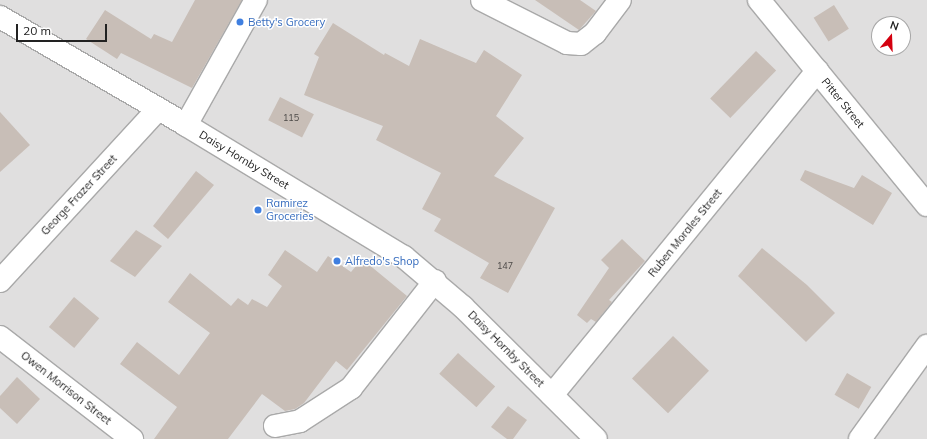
<!DOCTYPE html>
<html>
<head>
<meta charset="utf-8">
<style>
  body { margin:0 }
  #map { position:relative; width:927px; height:439px; overflow:hidden; background:#f2eee9; font-family:Mulish,sans-serif }
  div>[style] { position:absolute }
  [style*='--x'] { left:calc(var(--x)*1px); top:calc(var(--y)*1px); width:calc(var(--w)*1px); rotate:calc(var(--a)*1deg) }
  .residential>* { inset:0; background:#e0dfdf }
  .building>* { inset:0; background:#c8beb7; transform-origin:0 0 }
  .roads { filter:drop-shadow(1px 0 #a9a9a9) drop-shadow(-1px 0 #a9a9a9) drop-shadow(0 1px #a9a9a9) drop-shadow(0 -1px #a9a9a9) }
  .minor>* { height:22px; margin:-11px; padding:0 11px; transform-origin:11px; border-radius:11px; background:#fff }
  .dots>* { width:11px; height:11px; translate:-50% -50%; box-sizing:border-box; border:2px solid #fff; border-radius:50% }
  span { translate:-50% -50%; white-space:nowrap; text-align:center; line-height:1.15; -webkit-text-stroke:3px #fff; paint-order:stroke }
  .number-label { font-size:9px; color:#4c4947 }
  .number-label span { -webkit-text-stroke-width:0 }
  .shop-label { font-size:11px; color:#366cbe }
  .left { translate:0 -50%; text-align:left }
  .street-label { font-size:11px; color:#222 }
  .north { position:absolute; left:871px; top:16px; width:40px; height:40px; box-sizing:border-box; background:#fff; border:1px solid #a7a7a7; border-radius:50%; rotate:19deg; font-size:11px; font-weight:700; line-height:16px; text-align:center; color:#222 }
  .north::after { content:''; display:block; margin:auto; width:14px; height:18px; background:#d4000f; clip-path:polygon(50% 0,100% 100%,50% 72%,0 100%) }
  .scale { position:absolute; left:16px; top:24px; width:91px; height:18px; box-sizing:border-box; border:2px solid #222; border-top:0; padding-left:5px; font-size:12px; line-height:14px; white-space:nowrap; color:#222; -webkit-text-stroke:3px #fff; paint-order:stroke }
</style>
</head>
<body>
<div id="map">
  <div class="residential">
    <div style="clip-path:polygon(evenodd,0 0,927px 0,927px 439px,0 439px,0 0,879px 24px,903px 24px,903px 48px,879px 48px,879px 24px)"></div>
  </div>
  <div class="building">
    <div style="clip-path:polygon(195px 0,242px 0,192px 88px,121px 53px,117px 59px,86px 39px,105px 10px,151px 39px,154px 34px,172px 42px)"></div>
    <div style="clip-path:polygon(535px 0,580px 0,596px 11px,579px 30px)"></div>
    <div style="left:834px;top:5px;width:28px;height:24px;rotate:58deg"></div>
    <div style="clip-path:polygon(333px 23px,384px 55px,385px 53px,409px 66px,420px 39px,476px 63px,484px 50px,522px 75px,496px 116px,524px 138px,494px 176px,555px 208px,508px 293px,480px 278px,489px 263px,434px 231px,441px 219px,422px 209px,441px 173px,376px 140px,383px 126px,304px 95px,319px 57px,314px 54px)"></div>
    <div style="left:756px;top:51px;width:28px;height:66px;rotate:44deg"></div>
    <div style="left:280px;top:97px;width:38px;height:26px;rotate:27deg"></div>
    <div style="clip-path:polygon(0 112px,30px 145px,0 172px)"></div>
    <div style="clip-path:polygon(805px 170px,854px 188px,862px 175px,892px 193px,873px 225px,800px 180px)"></div>
    <div style="clip-path:polygon(196px 171px,214px 185px,168px 239px,153px 226px)"></div>
    <div style="clip-path:polygon(136px 230px,162px 246px,135px 277px,110px 261px)"></div>
    <div style="clip-path:polygon(622px 239px,645px 261px,609px 300px,612px 302px,596px 322px,591px 319px,587px 323px,577px 315px,609px 268px,601px 260px)"></div>
    <div style="clip-path:polygon(762px 248px,807px 285px,835px 313px,806px 342px,738px 276px)"></div>
    <div style="clip-path:polygon(285px 250px,317px 272px,328px 256px,351px 272px,362px 259px,407px 296px,347px 370px,336px 361px,304px 403px,295px 409px,285px 411px,262px 394px,228px 439px,154px 439px,177px 407px,120px 364px,137px 342px,179px 375px,210px 333px,168px 302px,190px 273px,231px 306px,238px 298px,248px 305px,252px 299px,267px 307px,282px 286px,268px 275px)"></div>
    <div style="left:74px;top:297px;width:33px;height:39px;rotate:40deg"></div>
    <div style="left:673px;top:336px;width:50px;height:59px;rotate:44deg"></div>
    <div style="left:458px;top:353px;width:50px;height:28px;rotate:42deg"></div>
    <div style="left:847px;top:373px;width:28px;height:25px;rotate:30deg"></div>
    <div style="clip-path:polygon(17px 377px,40px 399px,17px 424px,0 408px,0 396px)"></div>
    <div style="clip-path:polygon(508px 406px,527px 420px,513px 439px,507px 439px,491px 427px)"></div>
  </div>
  <div class="roads">
    <div class="minor">
      <div style="--x:482;--y:0;--w:95;--a:26.8"></div>
      <div style="--x:567;--y:43;--w:14;--a:4"></div>
      <div style="--x:581;--y:44;--w:18;--a:-38"></div>
      <div style="--x:595;--y:33;--w:41;--a:-52.9"></div>
      <div style="--x:759;--y:0;--w:265;--a:50.7"></div>
      <div style="--x:0;--y:17;--w:215;--a:30.1"></div>
      <div style="--x:186;--y:125;--w:255;--a:31.2"></div>
      <div style="--x:404;--y:257;--w:77;--a:40.3"></div>
      <div style="--x:463;--y:307;--w:187;--a:44.8"></div>
      <div style="--x:186;--y:125;--w:143;--a:-60.8"></div>
      <div style="--x:0;--y:281;--w:234;--a:-47.4"></div>
      <div style="--x:0;--y:337;--w:167;--a:37.7"></div>
      <div style="--x:552;--y:395;--w:419;--a:-50.7"></div>
      <div style="--x:275;--y:426;--w:25;--a:-11"></div>
      <div style="--x:300;--y:421;--w:61;--a:-32.9"></div>
      <div style="--x:351;--y:388;--w:136;--a:-51.9"></div>
      <div style="--x:860;--y:439;--w:115;--a:-54.2"></div>
    </div>
  </div>
  <div class="dots">
    <div style="left:240px;top:22px;background:#3f7fe0"></div>
    <div style="left:258px;top:210px;background:#3f7fe0"></div>
    <div style="left:337px;top:261px;background:#3f7fe0"></div>
  </div>
  <div class="number-label">
    <span style="left:291px;top:118px">115</span>
    <span style="left:505px;top:266px">147</span>
  </div>
  <div class="shop-label">
    <span class="left" style="left:248px;top:22px">Betty's Grocery</span>
    <span class="left" style="left:266px;top:210px">Ramirez<br>Groceries</span>
    <span class="left" style="left:345px;top:261px">Alfredo's Shop</span>
  </div>
  <div class="street-label">
    <span style="left:843px;top:103px;rotate:51deg">Pitter Street</span>
    <span style="left:244px;top:160px;rotate:31deg">Daisy Hornby Street</span>
    <span style="left:79px;top:195px;rotate:-47deg">George Frazer Street</span>
    <span style="left:685px;top:233px;rotate:-51deg">Ruben Morales Street</span>
    <span style="left:506px;top:349px;rotate:45deg">Daisy Hornby Street</span>
    <span style="left:66px;top:388px;rotate:38deg">Owen Morrison Street</span>
  </div>
  <div class="north">N</div>
  <div class="scale">20 m</div>
</div>
</body>
</html>
